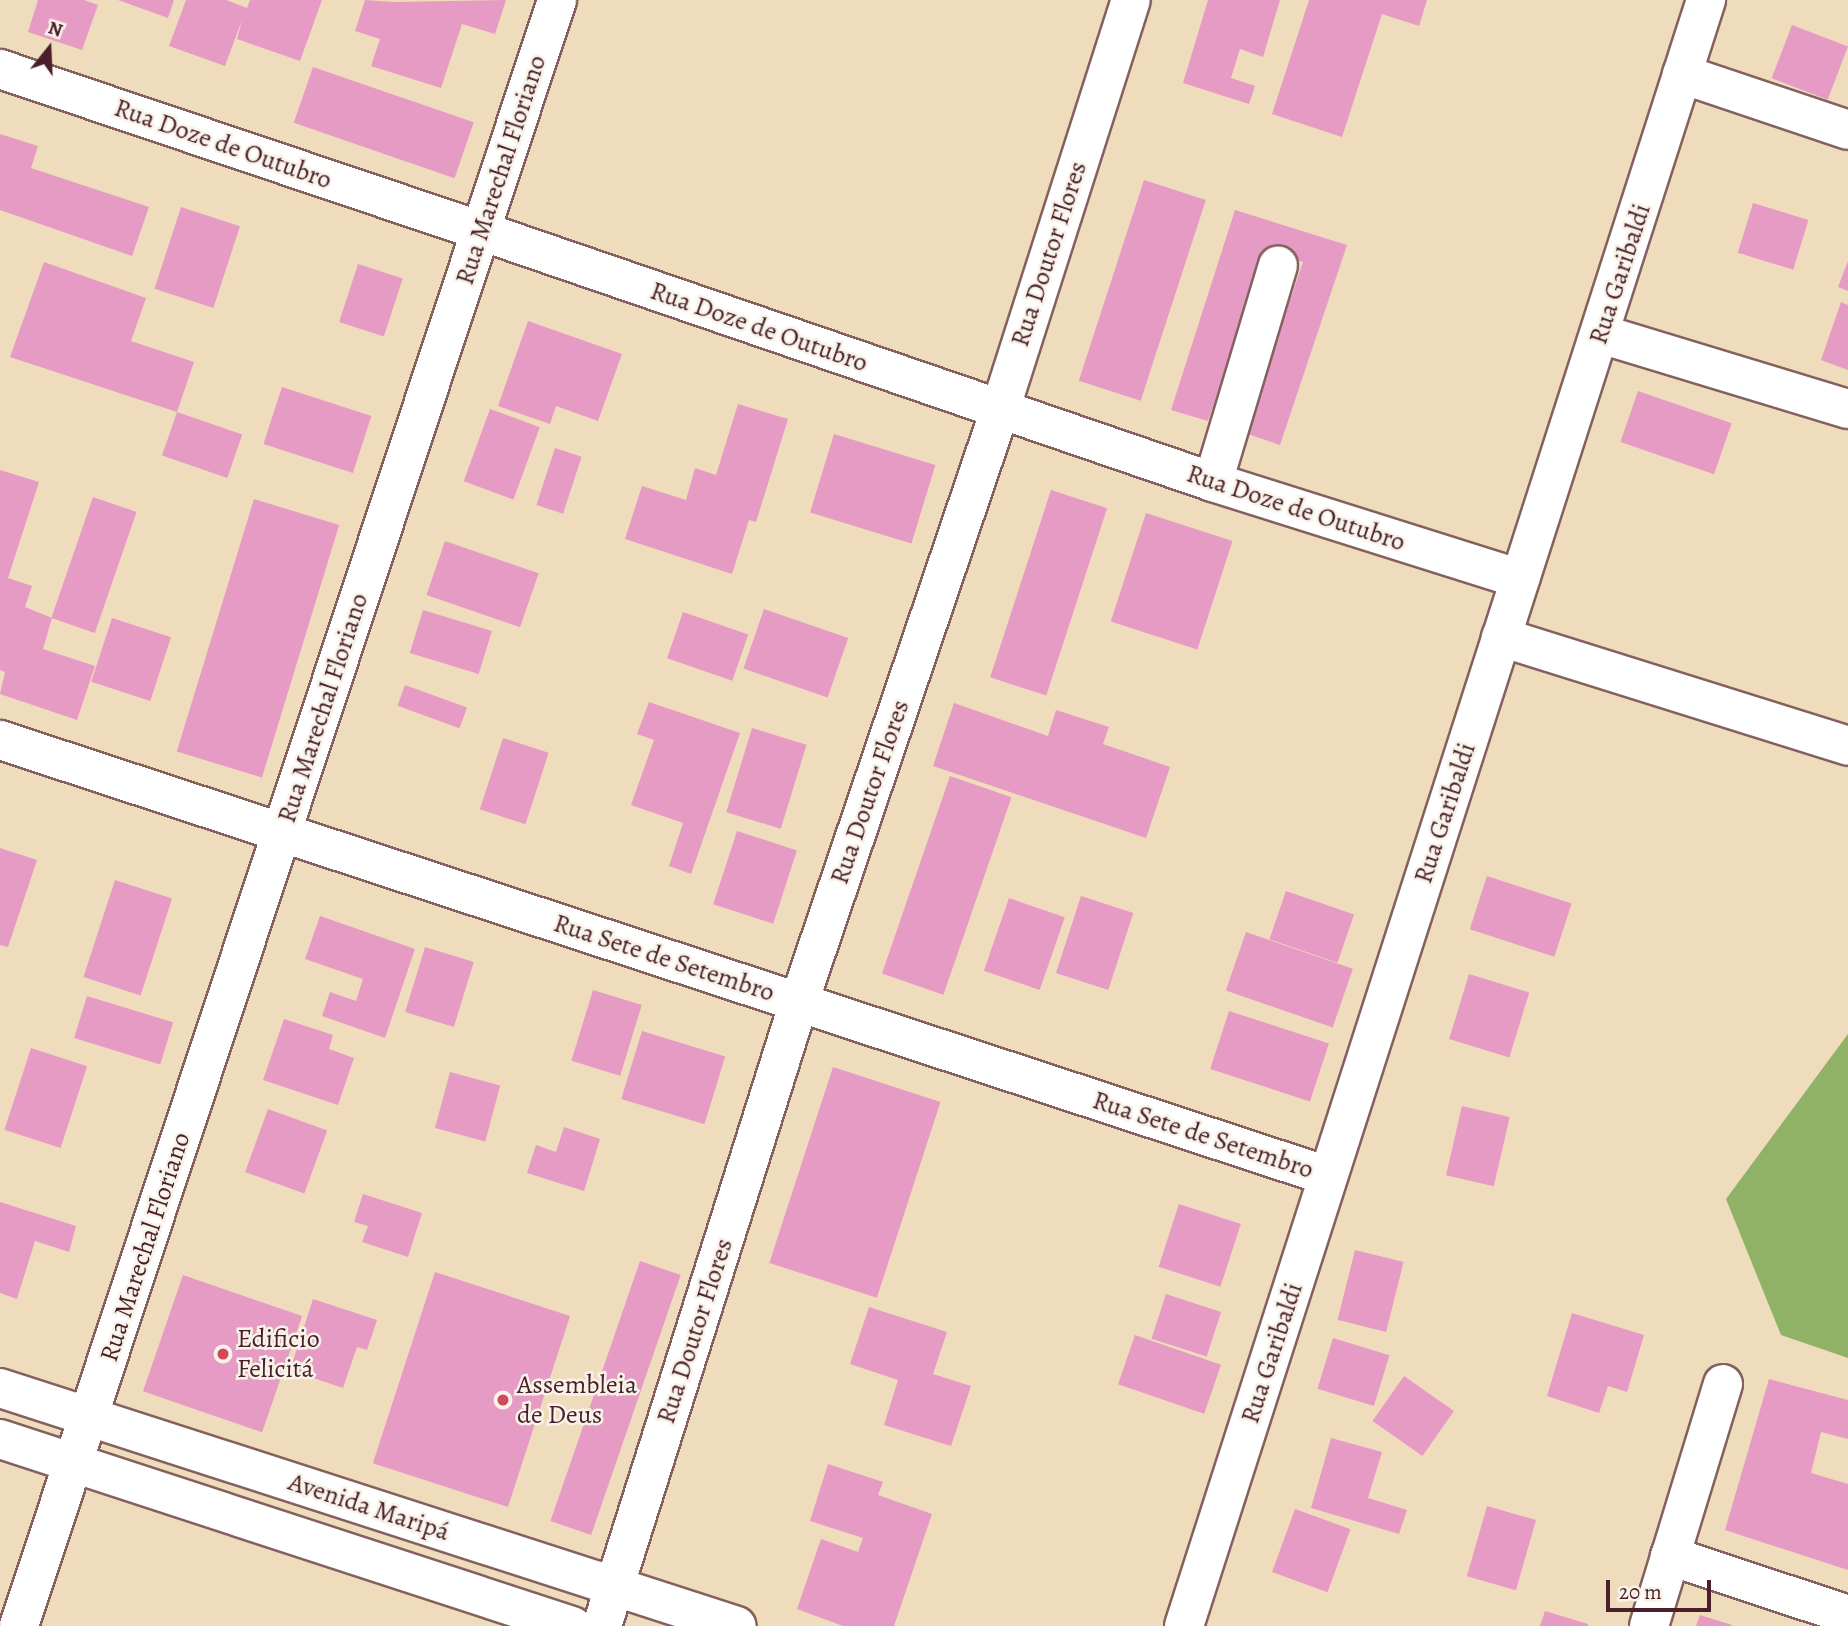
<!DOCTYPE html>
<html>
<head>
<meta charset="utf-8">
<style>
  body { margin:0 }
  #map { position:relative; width:1848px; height:1626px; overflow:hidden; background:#efdcbc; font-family:Alegreya,serif }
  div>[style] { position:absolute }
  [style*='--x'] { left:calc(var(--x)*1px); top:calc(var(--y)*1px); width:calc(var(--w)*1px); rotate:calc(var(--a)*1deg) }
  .forest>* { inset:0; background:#90b266 }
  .building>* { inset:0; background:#e69bc5; transform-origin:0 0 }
  .roads { filter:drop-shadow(2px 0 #84615e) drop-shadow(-2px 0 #84615e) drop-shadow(0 2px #84615e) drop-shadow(0 -2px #84615e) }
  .minor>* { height:38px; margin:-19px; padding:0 19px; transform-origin:19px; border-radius:19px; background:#fff }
  .major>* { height:38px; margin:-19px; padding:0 19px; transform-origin:19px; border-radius:19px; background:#fff }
  .dots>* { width:19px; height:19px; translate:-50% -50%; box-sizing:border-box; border:4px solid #f7f3e8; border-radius:50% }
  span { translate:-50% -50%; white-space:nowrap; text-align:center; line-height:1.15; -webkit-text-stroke:5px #f7f3e8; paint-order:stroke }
  .street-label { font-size:26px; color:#4a1f2b }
  .poi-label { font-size:26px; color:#4a1f2b }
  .left { translate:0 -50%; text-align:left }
  .north { position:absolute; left:14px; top:14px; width:70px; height:70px; -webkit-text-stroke:5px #f7f3e8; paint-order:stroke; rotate:18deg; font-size:19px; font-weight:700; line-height:28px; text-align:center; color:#4a1f2b }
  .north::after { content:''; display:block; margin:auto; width:24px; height:32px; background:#4a1f2b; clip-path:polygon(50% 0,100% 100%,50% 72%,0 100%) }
  .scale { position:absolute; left:1606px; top:1580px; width:105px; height:32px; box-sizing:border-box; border:4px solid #4a1f2b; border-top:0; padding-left:9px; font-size:21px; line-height:24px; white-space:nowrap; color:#4a1f2b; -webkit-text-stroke:5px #f7f3e8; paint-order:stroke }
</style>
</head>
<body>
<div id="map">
  <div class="forest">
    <div style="clip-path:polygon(1848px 1034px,1848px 1358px,1781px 1335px,1726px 1199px)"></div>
  </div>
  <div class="building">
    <div style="clip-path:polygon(38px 0,84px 0,98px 5px,82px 50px,28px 32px)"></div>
    <div style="clip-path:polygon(118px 0,174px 0,168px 18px)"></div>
    <div style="clip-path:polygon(186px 0,226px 0,247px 8px,250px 0,322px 0,300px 61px,237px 39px,242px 20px,225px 66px,169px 46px)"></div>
    <div style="clip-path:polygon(365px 0,394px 2px,506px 0,495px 34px,462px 24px,441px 88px,371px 66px,380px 39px,355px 31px)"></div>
    <div style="clip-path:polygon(1208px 0,1280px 0,1263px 57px,1240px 49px,1231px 78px,1255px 86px,1249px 104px,1183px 83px)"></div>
    <div style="clip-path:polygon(1309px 0,1427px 0,1419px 26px,1382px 14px,1342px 137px,1272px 114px)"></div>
    <div style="left:1792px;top:25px;width:60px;height:57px;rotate:21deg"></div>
    <div style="left:313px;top:67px;width:170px;height:59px;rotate:19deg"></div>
    <div style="clip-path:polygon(0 134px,38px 146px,31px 168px,149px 207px,132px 256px,0 210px)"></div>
    <div style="left:1144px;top:180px;width:65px;height:211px;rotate:18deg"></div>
    <div style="left:1753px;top:203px;width:58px;height:52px;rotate:17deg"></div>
    <div style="left:181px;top:207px;width:62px;height:86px;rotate:18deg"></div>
    <div style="clip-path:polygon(1235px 210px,1347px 245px,1280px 445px,1245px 433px,1303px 262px,1266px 250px,1208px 421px,1171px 410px)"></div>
    <div style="clip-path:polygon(1848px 261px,1848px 291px,1838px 287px)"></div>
    <div style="clip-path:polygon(44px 262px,146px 298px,131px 341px,194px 362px,177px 412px,10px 357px)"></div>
    <div style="left:358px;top:264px;width:47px;height:61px;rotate:18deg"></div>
    <div style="clip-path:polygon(1841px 302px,1848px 305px,1848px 370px,1821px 360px)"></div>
    <div style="clip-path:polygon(528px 321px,622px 354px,598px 421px,556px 406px,550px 424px,498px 406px)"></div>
    <div style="left:282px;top:387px;width:94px;height:60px;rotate:18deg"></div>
    <div style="left:1638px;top:391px;width:99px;height:54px;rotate:19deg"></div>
    <div style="clip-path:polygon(738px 404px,788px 419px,756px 522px,749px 520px,732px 574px,625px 539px,642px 486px,686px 500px,695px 468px,716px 475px)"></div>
    <div style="left:490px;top:409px;width:53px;height:77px;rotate:20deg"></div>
    <div style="left:177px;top:412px;width:69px;height:46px;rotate:19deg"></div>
    <div style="left:834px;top:434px;width:106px;height:82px;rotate:17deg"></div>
    <div style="left:555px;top:448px;width:28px;height:60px;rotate:18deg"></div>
    <div style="clip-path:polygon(0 470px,39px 482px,8px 578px,32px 586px,25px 607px,52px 618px,43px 649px,95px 666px,77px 720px,0 694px,5px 672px,0 670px)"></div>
    <div style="left:1051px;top:490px;width:59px;height:197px;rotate:18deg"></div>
    <div style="left:93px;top:497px;width:46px;height:128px;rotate:19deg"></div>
    <div style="left:254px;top:499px;width:89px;height:264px;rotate:17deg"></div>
    <div style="left:1146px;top:513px;width:91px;height:114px;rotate:18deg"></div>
    <div style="left:445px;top:541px;width:99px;height:57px;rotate:19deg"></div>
    <div style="left:764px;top:609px;width:89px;height:63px;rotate:19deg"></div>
    <div style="left:423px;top:610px;width:72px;height:45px;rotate:17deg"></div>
    <div style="left:683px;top:612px;width:69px;height:49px;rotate:19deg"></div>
    <div style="left:112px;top:618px;width:62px;height:67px;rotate:18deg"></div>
    <div style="left:405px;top:685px;width:66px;height:22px;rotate:20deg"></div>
    <div style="clip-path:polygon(649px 702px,740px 733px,691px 874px,669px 866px,683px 823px,631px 805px,654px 740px,637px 734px)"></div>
    <div style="clip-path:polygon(954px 703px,1048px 736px,1056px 710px,1109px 727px,1103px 744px,1170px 767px,1146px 838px,933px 766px)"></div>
    <div style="left:752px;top:728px;width:57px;height:88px;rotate:17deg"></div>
    <div style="left:503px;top:738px;width:48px;height:75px;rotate:18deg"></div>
    <div style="left:950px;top:776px;width:65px;height:209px;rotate:19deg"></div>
    <div style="left:737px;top:831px;width:63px;height:77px;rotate:18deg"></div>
    <div style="clip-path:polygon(0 848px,37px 860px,8px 947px,0 945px)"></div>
    <div style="left:1487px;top:876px;width:89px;height:56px;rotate:18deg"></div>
    <div style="left:115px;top:880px;width:60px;height:102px;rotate:18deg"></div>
    <div style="left:1286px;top:891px;width:72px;height:51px;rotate:19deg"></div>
    <div style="left:1081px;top:896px;width:55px;height:81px;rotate:18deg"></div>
    <div style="left:1009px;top:898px;width:59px;height:77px;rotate:19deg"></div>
    <div style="clip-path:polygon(320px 916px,415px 949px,385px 1038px,322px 1016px,330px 992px,356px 1001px,363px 979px,305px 959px)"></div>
    <div style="left:1246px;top:932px;width:113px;height:62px;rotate:19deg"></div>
    <div style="left:425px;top:947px;width:51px;height:68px;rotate:17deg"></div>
    <div style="left:1469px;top:974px;width:63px;height:68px;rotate:17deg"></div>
    <div style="left:593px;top:990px;width:51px;height:74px;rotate:17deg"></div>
    <div style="left:87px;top:996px;width:90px;height:44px;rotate:17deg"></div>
    <div style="left:1229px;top:1011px;width:105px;height:61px;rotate:18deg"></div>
    <div style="clip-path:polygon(284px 1019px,333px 1035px,329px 1049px,354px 1058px,338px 1105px,263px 1080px)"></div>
    <div style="left:642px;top:1031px;width:87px;height:71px;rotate:17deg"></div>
    <div style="left:31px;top:1048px;width:59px;height:86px;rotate:18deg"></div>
    <div style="left:833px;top:1067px;width:113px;height:206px;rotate:18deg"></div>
    <div style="left:450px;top:1072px;width:52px;height:58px;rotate:15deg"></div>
    <div style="left:1462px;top:1106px;width:49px;height:71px;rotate:13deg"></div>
    <div style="left:268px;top:1109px;width:63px;height:67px;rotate:20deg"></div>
    <div style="clip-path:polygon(564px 1127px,600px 1139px,584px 1191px,527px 1173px,536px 1145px,556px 1152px)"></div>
    <div style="clip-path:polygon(363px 1194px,422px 1213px,408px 1257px,362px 1242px,368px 1226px,354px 1222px)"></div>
    <div style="clip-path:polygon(0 1202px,76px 1226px,69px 1252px,35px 1241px,17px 1299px,0 1293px)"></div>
    <div style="left:1179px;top:1204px;width:65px;height:66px;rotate:18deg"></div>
    <div style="left:1355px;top:1250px;width:50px;height:72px;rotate:14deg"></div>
    <div style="left:640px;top:1261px;width:43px;height:275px;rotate:19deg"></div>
    <div style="left:435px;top:1272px;width:142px;height:201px;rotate:18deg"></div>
    <div style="left:183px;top:1275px;width:126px;height:123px;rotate:19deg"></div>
    <div style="left:1166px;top:1294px;width:58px;height:47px;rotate:18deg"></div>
    <div style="clip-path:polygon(313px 1299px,377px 1320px,367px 1350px,357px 1347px,343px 1388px,290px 1370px)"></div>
    <div style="clip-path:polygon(869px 1307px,947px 1332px,933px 1374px,971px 1386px,951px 1446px,884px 1425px,898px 1380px,850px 1364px)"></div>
    <div style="clip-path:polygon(1572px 1313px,1644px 1335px,1627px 1392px,1608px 1386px,1599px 1413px,1547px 1396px)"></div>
    <div style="left:1135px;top:1335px;width:91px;height:52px;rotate:19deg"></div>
    <div style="left:1333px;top:1338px;width:59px;height:53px;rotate:17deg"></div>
    <div style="left:1404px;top:1376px;width:61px;height:55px;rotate:35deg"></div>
    <div style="clip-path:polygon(1769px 1379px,1848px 1400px,1848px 1439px,1821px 1432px,1811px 1473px,1848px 1484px,1848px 1570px,1725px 1530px)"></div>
    <div style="clip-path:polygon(1331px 1438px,1382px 1452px,1368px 1498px,1407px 1510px,1399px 1534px,1311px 1508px)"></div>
    <div style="clip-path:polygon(828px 1464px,883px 1482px,878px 1495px,932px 1514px,894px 1626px,843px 1626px,797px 1609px,821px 1539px,858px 1552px,863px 1538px,810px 1521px)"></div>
    <div style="left:1487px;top:1506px;width:51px;height:73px;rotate:16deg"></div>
    <div style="left:1295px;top:1509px;width:59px;height:67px;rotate:20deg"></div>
    <div style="clip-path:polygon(1545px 1611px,1588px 1624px,1588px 1626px,1540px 1626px)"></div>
    <div style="clip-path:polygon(1700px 1615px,1732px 1625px,1732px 1626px,1696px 1626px)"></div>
  </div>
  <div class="roads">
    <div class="minor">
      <div style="--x:0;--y:69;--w:508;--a:18.61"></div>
      <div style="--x:481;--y:231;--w:774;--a:18.93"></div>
      <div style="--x:1213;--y:482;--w:322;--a:17.5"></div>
      <div style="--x:1682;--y:74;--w:175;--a:18.6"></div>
      <div style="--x:1601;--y:334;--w:258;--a:16.9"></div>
      <div style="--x:1213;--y:482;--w:226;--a:-73.3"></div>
      <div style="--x:1501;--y:637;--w:364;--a:17.4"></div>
      <div style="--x:0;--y:740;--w:1398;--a:18.18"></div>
      <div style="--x:1670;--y:1556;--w:188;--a:18.3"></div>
      <div style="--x:19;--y:1626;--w:1713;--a:-71.69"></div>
      <div style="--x:602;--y:1626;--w:654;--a:-72.48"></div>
      <div style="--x:799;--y:1002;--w:625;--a:-71.25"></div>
      <div style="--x:1000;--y:410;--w:430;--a:-72.3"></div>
      <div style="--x:1184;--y:1626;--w:1708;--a:-72.2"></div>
      <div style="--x:1649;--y:1626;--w:253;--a:-73"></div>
    </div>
    <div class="major">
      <div style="--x:0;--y:1388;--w:774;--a:17.9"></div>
      <div style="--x:0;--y:1439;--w:602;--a:18.1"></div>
    </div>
  </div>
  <div class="dots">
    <div style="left:223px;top:1354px;background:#d1495b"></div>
    <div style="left:503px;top:1400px;background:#d1495b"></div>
  </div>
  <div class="street-label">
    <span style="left:223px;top:144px;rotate:19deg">Rua Doze de Outubro</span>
    <span style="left:501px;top:170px;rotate:-72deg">Rua Marechal Floriano</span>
    <span style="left:1049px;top:254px;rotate:-72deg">Rua Doutor Flores</span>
    <span style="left:1620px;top:274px;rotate:-72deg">Rua Garibaldi</span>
    <span style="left:759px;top:327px;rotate:19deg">Rua Doze de Outubro</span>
    <span style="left:1296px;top:508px;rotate:18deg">Rua Doze de Outubro</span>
    <span style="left:323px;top:708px;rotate:-72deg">Rua Marechal Floriano</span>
    <span style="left:870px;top:792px;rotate:-71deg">Rua Doutor Flores</span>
    <span style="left:1445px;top:813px;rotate:-72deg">Rua Garibaldi</span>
    <span style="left:664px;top:958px;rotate:18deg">Rua Sete de Setembro</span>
    <span style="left:1203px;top:1135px;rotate:18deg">Rua Sete de Setembro</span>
    <span style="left:145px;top:1247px;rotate:-72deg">Rua Marechal Floriano</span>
    <span style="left:695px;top:1331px;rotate:-72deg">Rua Doutor Flores</span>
    <span style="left:1272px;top:1353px;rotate:-72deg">Rua Garibaldi</span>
    <span style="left:369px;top:1507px;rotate:18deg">Avenida Maripá</span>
  </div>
  <div class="poi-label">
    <span class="left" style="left:237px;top:1354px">Edificio<br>Felicitá</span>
    <span class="left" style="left:517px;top:1400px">Assembleia<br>de Deus</span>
  </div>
  <div class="north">N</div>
  <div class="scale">20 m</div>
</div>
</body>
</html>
